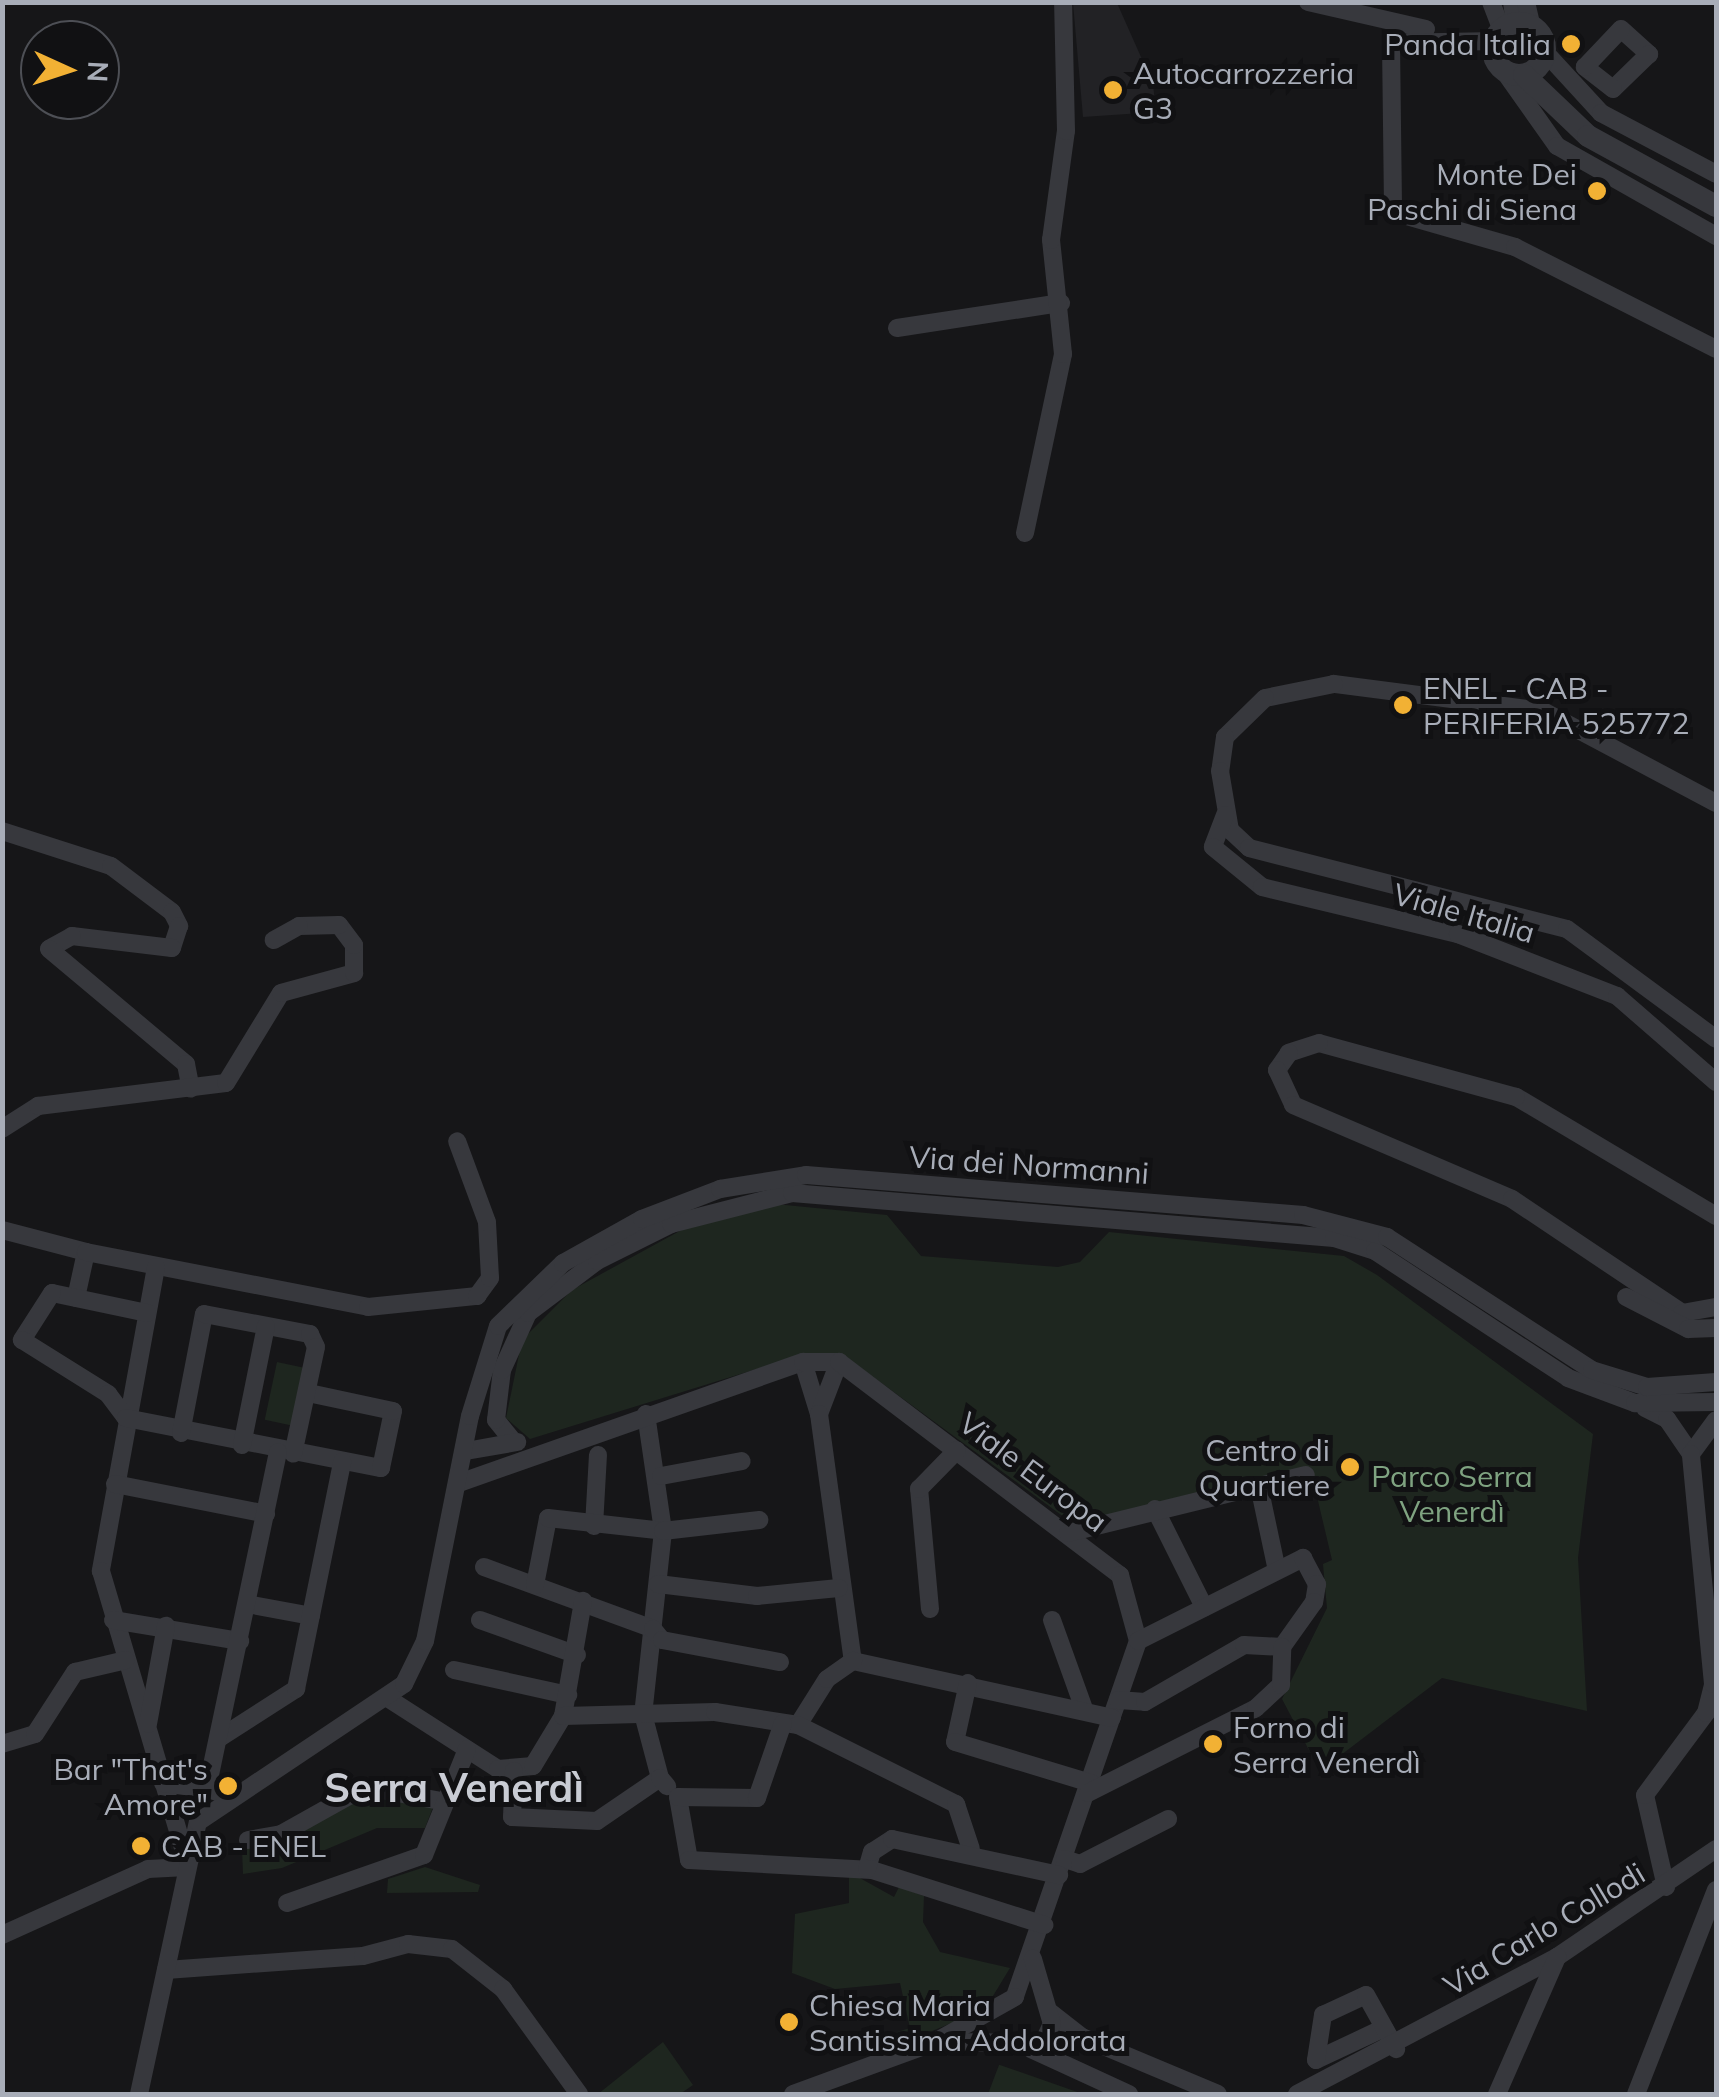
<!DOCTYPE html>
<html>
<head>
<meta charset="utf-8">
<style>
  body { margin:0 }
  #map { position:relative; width:1719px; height:2097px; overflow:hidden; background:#161618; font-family:Mulish,sans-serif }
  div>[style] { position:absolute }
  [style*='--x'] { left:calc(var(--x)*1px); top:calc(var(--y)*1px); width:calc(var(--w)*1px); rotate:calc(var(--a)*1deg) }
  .built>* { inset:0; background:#222225 }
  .green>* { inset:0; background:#1e261f; transform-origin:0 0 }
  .minor>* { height:18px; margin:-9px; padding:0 9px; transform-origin:9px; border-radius:9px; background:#37383d }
  .tertiary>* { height:22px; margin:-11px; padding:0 11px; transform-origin:11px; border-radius:11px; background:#37383d }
  .tertiary>.ring { margin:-11px; padding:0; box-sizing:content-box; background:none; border:22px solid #37383d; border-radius:50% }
  .dots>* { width:28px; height:28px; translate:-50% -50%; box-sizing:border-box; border:5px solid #111113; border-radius:50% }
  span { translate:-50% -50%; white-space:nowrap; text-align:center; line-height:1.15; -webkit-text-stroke:10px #111113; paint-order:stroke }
  .poi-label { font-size:30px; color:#a8adb8 }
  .right { translate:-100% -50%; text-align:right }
  .left { translate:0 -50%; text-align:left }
  .street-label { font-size:30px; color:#a8adb8 }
  .park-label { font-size:30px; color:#7fa381 }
  .district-label { font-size:40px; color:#c9ccd4; font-weight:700 }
  .frame { position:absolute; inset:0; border:5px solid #a8adb8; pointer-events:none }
  .north { position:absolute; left:20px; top:20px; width:100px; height:100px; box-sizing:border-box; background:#111113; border:2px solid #4d4f55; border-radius:50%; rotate:93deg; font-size:28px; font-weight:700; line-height:40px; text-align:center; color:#a8adb8 }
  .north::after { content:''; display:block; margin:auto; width:35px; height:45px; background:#f2b134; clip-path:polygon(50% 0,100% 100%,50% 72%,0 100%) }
</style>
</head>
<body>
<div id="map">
  <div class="built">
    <div style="clip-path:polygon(1073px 3px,1117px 3px,1153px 84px,1156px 112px,1083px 117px)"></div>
  </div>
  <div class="green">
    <div style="clip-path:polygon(775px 1204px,887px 1215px,921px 1256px,1058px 1267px,1080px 1262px,1109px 1232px,1344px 1256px,1377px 1275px,1593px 1434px,1578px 1558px,1587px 1711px,1442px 1678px,1320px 1771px,1282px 1699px,1327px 1608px,1323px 1564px,1332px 1560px,1310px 1467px,1072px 1523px,842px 1354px,799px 1356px,530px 1439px,506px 1418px,522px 1340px,572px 1290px,687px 1227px)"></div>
    <div style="left:277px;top:1362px;width:30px;height:59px;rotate:12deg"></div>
    <div style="clip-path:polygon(364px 1795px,433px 1807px,425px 1828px,377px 1828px,282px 1868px,243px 1874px,242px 1849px)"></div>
    <div style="clip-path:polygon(425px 1867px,480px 1885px,478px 1892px,387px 1893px,388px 1879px)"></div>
    <div style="clip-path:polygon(849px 1872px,894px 1897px,899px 1887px,924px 1896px,923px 1922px,940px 1952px,1010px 1968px,985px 2009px,901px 2044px,897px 2032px,910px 2028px,900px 1983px,835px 1989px,792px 1973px,795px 1914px,849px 1903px)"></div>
    <div style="clip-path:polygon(663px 2042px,693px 2085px,680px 2094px,598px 2094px)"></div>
    <div style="clip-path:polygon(999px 2065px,1000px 2065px,1083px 2094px,988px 2094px)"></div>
  </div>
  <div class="minor">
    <div style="--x:1308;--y:2;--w:121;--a:12.9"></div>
    <div style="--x:1491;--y:2;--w:30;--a:69"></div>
    <div style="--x:1512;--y:2;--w:21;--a:82"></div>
    <div style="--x:1526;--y:2;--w:26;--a:77"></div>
    <div style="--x:1621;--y:29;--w:38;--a:42"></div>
    <div style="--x:1649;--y:54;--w:50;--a:135.8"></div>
    <div style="--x:1613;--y:89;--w:36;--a:-142"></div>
    <div style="--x:1585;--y:67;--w:52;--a:-46.5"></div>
    <div style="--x:1495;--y:41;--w:104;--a:178.9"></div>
    <div style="--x:1391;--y:43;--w:169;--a:89.3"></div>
    <div style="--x:1393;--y:212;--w:127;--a:16"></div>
    <div style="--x:1515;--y:247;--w:225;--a:26.9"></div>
    <div style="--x:1545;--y:52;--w:83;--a:47.4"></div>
    <div style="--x:1601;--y:113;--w:130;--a:27.9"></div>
    <div style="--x:1504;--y:71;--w:92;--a:54.8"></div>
    <div style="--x:1557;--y:146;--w:183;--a:29.5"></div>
    <div style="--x:897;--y:328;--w:166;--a:-8.7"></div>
    <div style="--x:1025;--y:533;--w:183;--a:-78"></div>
    <div style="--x:1063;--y:354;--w:115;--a:-96"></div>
    <div style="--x:1051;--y:240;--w:110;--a:-82.2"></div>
    <div style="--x:1066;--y:131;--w:129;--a:-91.3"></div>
    <div style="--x:1716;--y:803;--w:196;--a:-152"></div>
    <div style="--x:1543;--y:711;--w:211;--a:-172.6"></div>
    <div style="--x:1334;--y:684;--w:70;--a:168.5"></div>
    <div style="--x:1265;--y:698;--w:56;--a:135.7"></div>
    <div style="--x:1225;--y:737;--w:34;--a:98"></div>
    <div style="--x:1220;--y:771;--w:60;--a:80.4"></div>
    <div style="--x:1230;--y:830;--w:26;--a:43"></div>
    <div style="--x:1249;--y:848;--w:328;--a:14.3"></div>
    <div style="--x:1567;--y:929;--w:185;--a:36.4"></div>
    <div style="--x:1225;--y:815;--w:34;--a:111"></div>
    <div style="--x:1213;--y:847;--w:63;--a:39.2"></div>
    <div style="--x:1262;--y:887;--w:202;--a:13.5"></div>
    <div style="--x:1458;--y:934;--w:171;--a:21.3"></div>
    <div style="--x:1617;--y:996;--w:131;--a:41"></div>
    <div style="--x:2;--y:831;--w:114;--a:17.8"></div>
    <div style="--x:111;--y:866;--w:76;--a:37"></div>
    <div style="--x:172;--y:912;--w:16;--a:63"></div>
    <div style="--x:179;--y:926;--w:23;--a:108"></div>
    <div style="--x:172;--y:948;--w:101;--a:-173.2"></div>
    <div style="--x:72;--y:936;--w:26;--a:151"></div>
    <div style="--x:49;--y:949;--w:179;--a:40"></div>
    <div style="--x:186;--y:1064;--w:25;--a:79"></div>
    <div style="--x:2;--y:1129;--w:43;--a:-32.6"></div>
    <div style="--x:38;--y:1106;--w:189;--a:-7"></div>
    <div style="--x:226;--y:1083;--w:105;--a:-58.6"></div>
    <div style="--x:281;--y:993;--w:76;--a:-15.3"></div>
    <div style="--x:354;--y:973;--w:28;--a:-90"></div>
    <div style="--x:354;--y:945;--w:25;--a:-127"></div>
    <div style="--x:339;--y:925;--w:40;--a:178.6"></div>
    <div style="--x:299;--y:926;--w:29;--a:151"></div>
    <div style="--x:1716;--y:1216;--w:233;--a:-149.2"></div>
    <div style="--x:1516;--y:1097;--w:204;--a:-164.7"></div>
    <div style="--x:1319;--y:1043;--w:32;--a:162"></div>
    <div style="--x:1289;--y:1053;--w:21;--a:125"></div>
    <div style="--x:1277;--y:1070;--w:38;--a:65"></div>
    <div style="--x:1293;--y:1105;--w:238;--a:23.2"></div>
    <div style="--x:1512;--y:1199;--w:205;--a:33.8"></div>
    <div style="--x:1682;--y:1313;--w:35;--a:-10"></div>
    <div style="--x:2;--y:1230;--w:87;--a:14.7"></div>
    <div style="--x:86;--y:1252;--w:47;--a:102.3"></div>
    <div style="--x:86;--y:1252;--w:287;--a:11"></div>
    <div style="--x:368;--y:1307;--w:110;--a:-5.8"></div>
    <div style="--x:477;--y:1296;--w:22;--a:-54"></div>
    <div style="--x:490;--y:1278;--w:56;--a:-93.1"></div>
    <div style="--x:487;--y:1222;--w:86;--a:-110.3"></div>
    <div style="--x:156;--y:1267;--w:309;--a:100.3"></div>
    <div style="--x:101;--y:1571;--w:295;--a:73.5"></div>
    <div style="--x:1626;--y:1297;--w:70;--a:27.3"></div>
    <div style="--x:1688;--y:1329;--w:28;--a:-2"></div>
    <div style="--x:147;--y:1313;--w:97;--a:-168.1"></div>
    <div style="--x:52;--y:1293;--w:56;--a:122.6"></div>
    <div style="--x:22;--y:1340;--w:102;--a:32.1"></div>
    <div style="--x:108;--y:1394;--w:30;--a:53"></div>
    <div style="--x:126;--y:1418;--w:260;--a:11.1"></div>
    <div style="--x:381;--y:1468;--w:58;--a:-78.1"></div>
    <div style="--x:393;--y:1411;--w:87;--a:-168"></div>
    <div style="--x:803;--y:1362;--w:54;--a:72.9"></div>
    <div style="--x:819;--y:1414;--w:56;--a:-69"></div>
    <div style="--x:1645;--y:1408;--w:25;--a:27"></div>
    <div style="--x:1667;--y:1419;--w:42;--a:55.6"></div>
    <div style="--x:1691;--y:1454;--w:42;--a:-53.7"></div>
    <div style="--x:646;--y:1414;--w:118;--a:81.7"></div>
    <div style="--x:663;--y:1531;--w:184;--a:96.2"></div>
    <div style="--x:643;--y:1714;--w:66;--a:75.1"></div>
    <div style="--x:819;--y:1414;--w:249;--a:82.2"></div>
    <div style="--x:181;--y:1433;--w:121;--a:-79.1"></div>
    <div style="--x:204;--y:1314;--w:108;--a:10.7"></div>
    <div style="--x:310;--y:1334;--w:14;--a:65"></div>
    <div style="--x:316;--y:1347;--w:109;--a:102.1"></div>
    <div style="--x:513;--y:1441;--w:27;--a:-129"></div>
    <div style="--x:496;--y:1420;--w:50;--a:-83.2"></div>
    <div style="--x:502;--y:1370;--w:63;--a:-65.5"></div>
    <div style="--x:528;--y:1313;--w:86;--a:-37"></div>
    <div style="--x:597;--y:1261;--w:83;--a:-26.6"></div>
    <div style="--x:671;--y:1224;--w:125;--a:-14.4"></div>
    <div style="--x:792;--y:1193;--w:544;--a:4.75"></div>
    <div style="--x:1334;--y:1238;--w:43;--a:17.6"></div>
    <div style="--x:1375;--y:1251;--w:231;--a:33.3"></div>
    <div style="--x:1568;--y:1378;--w:72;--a:20.5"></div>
    <div style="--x:1635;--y:1403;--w:81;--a:-0.7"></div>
    <div style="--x:242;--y:1445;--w:121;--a:-78.6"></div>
    <div style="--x:466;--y:1451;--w:52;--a:-10"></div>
    <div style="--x:661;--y:1476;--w:82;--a:-10.5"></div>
    <div style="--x:459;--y:1483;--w:365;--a:-19.4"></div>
    <div style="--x:803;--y:1362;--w:36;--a:0"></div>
    <div style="--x:839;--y:1362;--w:353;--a:37.2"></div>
    <div style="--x:1120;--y:1575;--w:68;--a:74.7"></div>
    <div style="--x:1138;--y:1641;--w:377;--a:109.1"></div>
    <div style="--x:1015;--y:1997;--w:92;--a:150.6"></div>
    <div style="--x:935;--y:2042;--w:151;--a:159.9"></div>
    <div style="--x:115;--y:1484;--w:154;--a:11.2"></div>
    <div style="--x:1259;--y:1486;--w:48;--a:-13.2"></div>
    <div style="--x:1155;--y:1509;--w:110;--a:63.4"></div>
    <div style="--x:594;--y:1526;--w:71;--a:-86.8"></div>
    <div style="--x:1068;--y:1533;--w:197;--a:-13.8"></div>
    <div style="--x:1259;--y:1486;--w:82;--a:78"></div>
    <div style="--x:484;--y:1567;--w:180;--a:20.1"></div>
    <div style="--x:653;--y:1629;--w:14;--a:51"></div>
    <div style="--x:662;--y:1640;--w:120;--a:10.6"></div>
    <div style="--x:658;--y:1584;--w:100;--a:6.9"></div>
    <div style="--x:757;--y:1596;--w:82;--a:-5.6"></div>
    <div style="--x:535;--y:1585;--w:68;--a:-79"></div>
    <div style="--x:548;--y:1518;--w:116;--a:6.4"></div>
    <div style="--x:663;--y:1531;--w:97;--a:-6.5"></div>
    <div style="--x:247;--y:1604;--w:65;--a:10.6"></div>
    <div style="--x:930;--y:1609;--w:121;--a:-95.2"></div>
    <div style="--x:919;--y:1489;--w:54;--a:-45.7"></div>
    <div style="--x:113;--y:1620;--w:129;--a:9.4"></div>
    <div style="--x:480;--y:1620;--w:103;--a:19.8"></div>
    <div style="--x:1052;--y:1620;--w:95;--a:70.2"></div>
    <div style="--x:1138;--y:1641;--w:185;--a:-26.7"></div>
    <div style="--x:1303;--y:1558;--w:30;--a:62"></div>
    <div style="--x:1317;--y:1584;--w:18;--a:99"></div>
    <div style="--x:1314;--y:1602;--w:55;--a:125.4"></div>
    <div style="--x:853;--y:1661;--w:265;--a:12.4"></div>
    <div style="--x:454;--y:1670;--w:117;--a:12.4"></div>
    <div style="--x:968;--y:1683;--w:60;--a:102.4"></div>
    <div style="--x:955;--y:1742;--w:142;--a:16.8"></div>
    <div style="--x:389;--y:1699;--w:130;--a:32.7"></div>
    <div style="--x:498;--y:1769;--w:35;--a:-5"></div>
    <div style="--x:533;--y:1766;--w:58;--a:-59"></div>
    <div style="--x:563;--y:1716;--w:117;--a:-80.1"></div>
    <div style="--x:1118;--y:1700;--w:27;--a:4"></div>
    <div style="--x:1145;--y:1702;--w:114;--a:-29.9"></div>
    <div style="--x:1244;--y:1645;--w:38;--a:3"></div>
    <div style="--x:563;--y:1716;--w:152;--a:-1.5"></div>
    <div style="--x:715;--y:1712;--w:84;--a:8.9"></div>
    <div style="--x:798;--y:1725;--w:54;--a:-57.8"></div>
    <div style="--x:827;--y:1679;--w:32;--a:-35"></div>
    <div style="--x:148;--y:1724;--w:100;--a:-79.6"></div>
    <div style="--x:798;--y:1725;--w:177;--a:26.6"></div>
    <div style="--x:956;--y:1804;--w:47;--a:71.6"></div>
    <div style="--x:218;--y:1739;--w:93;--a:-32.7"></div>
    <div style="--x:296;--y:1689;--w:232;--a:-78.5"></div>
    <div style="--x:2;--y:1744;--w:34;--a:-17"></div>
    <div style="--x:35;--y:1734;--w:74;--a:-57.2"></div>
    <div style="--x:75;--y:1672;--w:52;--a:-13.2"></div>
    <div style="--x:514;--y:1771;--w:46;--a:92.5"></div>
    <div style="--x:512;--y:1817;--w:85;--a:2.7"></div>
    <div style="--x:597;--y:1821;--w:76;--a:-34.3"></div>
    <div style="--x:660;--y:1778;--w:11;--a:49"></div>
    <div style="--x:163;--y:1783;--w:44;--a:7.8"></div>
    <div style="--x:1088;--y:1793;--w:188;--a:-26.8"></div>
    <div style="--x:1256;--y:1708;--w:34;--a:-43"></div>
    <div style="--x:1281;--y:1685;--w:38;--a:-88"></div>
    <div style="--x:228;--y:1795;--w:22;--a:-164"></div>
    <div style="--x:207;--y:1789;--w:344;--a:-78.1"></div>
    <div style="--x:678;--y:1797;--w:64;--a:80.1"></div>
    <div style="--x:689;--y:1860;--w:183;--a:3.1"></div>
    <div style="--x:872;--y:1870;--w:181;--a:17.7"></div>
    <div style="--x:678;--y:1797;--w:79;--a:0.7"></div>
    <div style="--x:757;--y:1798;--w:79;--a:-70.9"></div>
    <div style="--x:248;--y:1840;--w:34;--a:-10"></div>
    <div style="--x:281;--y:1834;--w:96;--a:-29.2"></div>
    <div style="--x:365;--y:1787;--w:82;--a:10.5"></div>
    <div style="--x:1065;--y:1859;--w:16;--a:18"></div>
    <div style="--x:1080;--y:1864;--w:99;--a:-27.1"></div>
    <div style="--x:867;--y:1869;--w:18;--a:-74"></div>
    <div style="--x:872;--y:1852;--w:24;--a:-33"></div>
    <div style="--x:892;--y:1839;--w:171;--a:12.2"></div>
    <div style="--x:1666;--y:1887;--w:94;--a:-102.9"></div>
    <div style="--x:1645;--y:1795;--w:102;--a:-53.4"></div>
    <div style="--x:1706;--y:1713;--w:30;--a:-76"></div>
    <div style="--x:1713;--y:1684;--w:231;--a:-95.5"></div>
    <div style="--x:287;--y:1903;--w:145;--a:-19.3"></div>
    <div style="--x:424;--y:1855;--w:114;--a:-67.9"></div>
    <div style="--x:2;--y:1935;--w:160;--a:-24.3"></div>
    <div style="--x:148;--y:1869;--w:34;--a:-3"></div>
    <div style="--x:166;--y:1970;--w:197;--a:-4.1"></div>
    <div style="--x:363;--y:1956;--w:47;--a:-14.9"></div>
    <div style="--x:408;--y:1944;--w:44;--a:6.5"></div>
    <div style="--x:452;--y:1949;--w:65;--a:38.1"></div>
    <div style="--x:503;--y:1989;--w:130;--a:54.1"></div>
    <div style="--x:1050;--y:2012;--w:41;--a:38"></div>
    <div style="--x:1082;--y:2037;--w:147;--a:22.7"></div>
    <div style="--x:1384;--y:2028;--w:75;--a:154.8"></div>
    <div style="--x:1316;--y:2060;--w:46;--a:-81.2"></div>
    <div style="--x:1323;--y:2015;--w:47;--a:-24.9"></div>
    <div style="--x:1366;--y:1995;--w:62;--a:60.9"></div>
    <div style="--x:941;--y:2042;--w:102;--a:0.6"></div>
    <div style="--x:1043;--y:2043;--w:21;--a:-65"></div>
    <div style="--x:1052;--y:2024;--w:68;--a:-106.3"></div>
    <div style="--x:1031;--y:2049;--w:108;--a:24.7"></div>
    <div style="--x:139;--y:2094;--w:278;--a:-77.8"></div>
    <div style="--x:198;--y:1822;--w:248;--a:-33.8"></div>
    <div style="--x:404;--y:1684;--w:48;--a:-64"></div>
    <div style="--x:425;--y:1641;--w:229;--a:-78.7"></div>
    <div style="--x:470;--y:1416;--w:94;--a:-72.7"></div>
    <div style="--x:498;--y:1326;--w:91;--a:-44.1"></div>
    <div style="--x:563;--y:1263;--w:90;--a:-29.1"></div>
    <div style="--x:642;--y:1219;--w:84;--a:-21"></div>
    <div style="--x:720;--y:1189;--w:87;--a:-9.2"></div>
    <div style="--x:806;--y:1175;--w:499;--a:4.6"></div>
    <div style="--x:1303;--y:1215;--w:87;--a:14.7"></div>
    <div style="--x:1387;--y:1237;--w:244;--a:33"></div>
    <div style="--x:1592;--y:1370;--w:58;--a:17.2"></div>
    <div style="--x:1647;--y:1387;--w:69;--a:-4.1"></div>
    <div style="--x:1297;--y:2094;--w:294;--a:-27.8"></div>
    <div style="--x:1557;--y:1957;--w:192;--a:-34.2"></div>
    <div style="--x:1497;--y:2094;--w:150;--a:-66.3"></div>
    <div style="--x:1636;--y:2094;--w:219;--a:-68.6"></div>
  </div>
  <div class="tertiary">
    <div class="ring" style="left:1493px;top:23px;width:30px;height:30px"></div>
    <div style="--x:1524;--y:75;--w:88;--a:43.6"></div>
    <div style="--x:1588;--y:136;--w:146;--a:28.7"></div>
  </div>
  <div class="dots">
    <div style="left:1571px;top:44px;background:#f2b134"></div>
    <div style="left:1113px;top:90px;background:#f2b134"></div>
    <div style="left:1597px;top:191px;background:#f2b134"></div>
    <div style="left:1403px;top:705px;background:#f2b134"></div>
    <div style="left:1350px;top:1467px;background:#f2b134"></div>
    <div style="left:1213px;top:1744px;background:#f2b134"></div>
    <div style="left:228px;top:1786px;background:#f2b134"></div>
    <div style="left:141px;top:1846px;background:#f2b134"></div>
    <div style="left:789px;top:2022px;background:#f2b134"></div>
  </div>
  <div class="poi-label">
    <span class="right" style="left:1551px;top:44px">Panda Italia</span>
    <span class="left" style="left:1133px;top:90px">Autocarrozzeria<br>G3</span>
    <span class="right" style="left:1577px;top:191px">Monte Dei<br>Paschi di Siena</span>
    <span class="left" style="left:1423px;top:705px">ENEL - CAB -<br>PERIFERIA 525772</span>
    <span class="right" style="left:1330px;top:1467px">Centro di<br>Quartiere</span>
    <span class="left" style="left:1233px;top:1744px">Forno di<br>Serra Venerdì</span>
    <span class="right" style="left:208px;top:1786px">Bar "That's<br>Amore"</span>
    <span class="left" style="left:161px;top:1846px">CAB - ENEL</span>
    <span class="left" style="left:809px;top:2022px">Chiesa Maria<br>Santissima Addolorata</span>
  </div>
  <div class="street-label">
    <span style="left:1464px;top:913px;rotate:16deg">Viale Italia</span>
    <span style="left:1029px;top:1165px;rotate:4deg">Via dei Normanni</span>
    <span style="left:1033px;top:1472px;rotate:37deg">Viale Europa</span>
    <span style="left:1544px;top:1929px;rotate:-31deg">Via Carlo Collodi</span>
  </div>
  <div class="park-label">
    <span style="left:1452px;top:1493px">Parco Serra<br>Venerdì</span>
  </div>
  <div class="district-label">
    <span style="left:454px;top:1787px">Serra Venerdì</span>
  </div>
  <div class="frame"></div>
  <div class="north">N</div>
</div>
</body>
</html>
